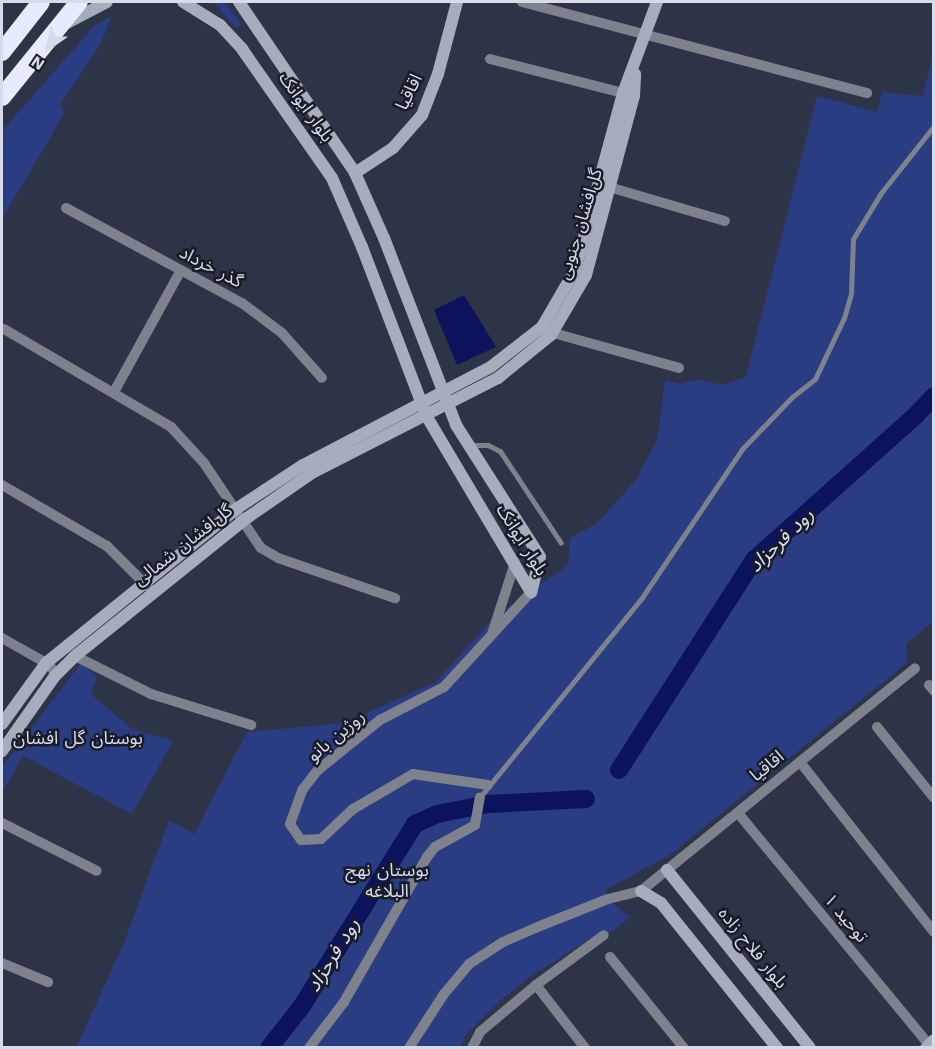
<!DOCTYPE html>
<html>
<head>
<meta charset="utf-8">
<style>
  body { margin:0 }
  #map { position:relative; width:935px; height:1049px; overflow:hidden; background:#2d3448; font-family:"Work Sans","Noto Sans Arabic",sans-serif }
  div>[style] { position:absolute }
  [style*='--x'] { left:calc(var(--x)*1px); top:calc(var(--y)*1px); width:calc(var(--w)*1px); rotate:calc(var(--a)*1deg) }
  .green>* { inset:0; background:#2a3c82 }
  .water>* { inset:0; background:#0c135c }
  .river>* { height:18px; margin:-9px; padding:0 9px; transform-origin:9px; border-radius:9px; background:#0c135c }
  .lane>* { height:5px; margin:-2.5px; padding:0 2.5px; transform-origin:2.5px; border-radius:2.5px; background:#7e828c }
  .street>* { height:10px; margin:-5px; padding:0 5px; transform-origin:5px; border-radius:5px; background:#7e828c }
  .secondary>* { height:12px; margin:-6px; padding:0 6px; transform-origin:6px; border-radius:6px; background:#a6adbd }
  .highway>* { height:18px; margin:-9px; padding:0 9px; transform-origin:9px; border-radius:9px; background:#e6ecfc }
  span { translate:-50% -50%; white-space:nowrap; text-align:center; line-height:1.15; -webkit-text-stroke:5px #191c26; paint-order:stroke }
  .street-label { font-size:18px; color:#d7dce9 }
  .park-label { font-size:18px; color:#d4dcf2 }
  .water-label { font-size:20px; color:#d9e1f7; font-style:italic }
  .frame { position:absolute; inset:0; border:3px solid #d7dce9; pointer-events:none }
  .north { position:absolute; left:18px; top:18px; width:60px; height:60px; -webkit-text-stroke:4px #191c26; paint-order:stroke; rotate:214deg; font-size:16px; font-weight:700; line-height:24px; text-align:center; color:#d7dce9 }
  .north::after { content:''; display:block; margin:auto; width:21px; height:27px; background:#d7dce9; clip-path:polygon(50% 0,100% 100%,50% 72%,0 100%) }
</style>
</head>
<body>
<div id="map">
  <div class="green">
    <div style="clip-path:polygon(213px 2px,225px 2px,241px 25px,236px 28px)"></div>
    <div style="clip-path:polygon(112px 16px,101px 43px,60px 105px,64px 114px,2px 219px,2px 131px,94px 26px)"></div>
    <div style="clip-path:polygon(933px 54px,934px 621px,906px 644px,908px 662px,670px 855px,605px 890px,608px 899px,630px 917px,609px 934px,604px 930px,530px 977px,501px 1000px,464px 1037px,460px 1047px,76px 1048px,123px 945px,169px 820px,194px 834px,247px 732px,344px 723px,436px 682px,495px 616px,568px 565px,570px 538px,597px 523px,636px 480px,657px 440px,665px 380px,681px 384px,698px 379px,722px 385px,746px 377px,817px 96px,877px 112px,882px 92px,923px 96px)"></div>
    <div style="clip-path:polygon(81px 663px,97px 676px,91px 694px,132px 729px,173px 741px,132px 814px,23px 756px,2px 793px,2px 767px)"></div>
  </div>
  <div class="water">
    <div style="clip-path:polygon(464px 295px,496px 347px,457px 365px,434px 310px)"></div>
  </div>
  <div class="river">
    <div style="--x:619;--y:770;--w:250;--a:-57.3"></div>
    <div style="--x:754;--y:560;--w:216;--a:-41.8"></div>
    <div style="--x:915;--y:416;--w:28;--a:-46"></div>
    <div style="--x:269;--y:1048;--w:53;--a:-51.8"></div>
    <div style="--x:302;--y:1006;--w:214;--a:-58.2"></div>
    <div style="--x:415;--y:824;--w:24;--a:-24"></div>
    <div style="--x:437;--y:814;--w:52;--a:-11.1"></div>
    <div style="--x:488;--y:804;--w:98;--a:-2.9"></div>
  </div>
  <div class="lane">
    <div style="--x:470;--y:445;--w:18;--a:0"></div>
    <div style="--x:488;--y:445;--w:13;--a:27"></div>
    <div style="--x:500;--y:451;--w:110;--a:56.5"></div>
    <div style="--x:480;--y:797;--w:255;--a:-50.9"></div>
    <div style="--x:641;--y:599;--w:182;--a:-56"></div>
    <div style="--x:743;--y:448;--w:71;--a:-46.1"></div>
    <div style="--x:792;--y:397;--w:29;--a:-38"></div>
    <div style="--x:815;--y:379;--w:68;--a:-64.6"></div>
    <div style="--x:844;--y:318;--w:26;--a:-74"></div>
    <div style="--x:851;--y:293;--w:54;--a:-87.9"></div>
    <div style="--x:853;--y:239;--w:54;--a:-58.7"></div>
    <div style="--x:881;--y:193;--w:85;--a:-51.7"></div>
  </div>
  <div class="street">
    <div style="--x:522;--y:2;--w:357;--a:14.8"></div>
    <div style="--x:490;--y:59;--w:137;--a:14.3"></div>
    <div style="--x:602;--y:185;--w:128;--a:16.3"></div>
    <div style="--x:66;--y:208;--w:200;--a:28.4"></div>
    <div style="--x:242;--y:303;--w:50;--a:36.9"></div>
    <div style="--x:282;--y:333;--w:60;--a:48.4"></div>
    <div style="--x:4;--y:329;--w:194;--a:30.4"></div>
    <div style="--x:171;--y:427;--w:49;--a:47.5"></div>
    <div style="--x:204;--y:463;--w:102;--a:56.2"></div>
    <div style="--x:261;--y:548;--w:20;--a:30"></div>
    <div style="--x:278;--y:558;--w:124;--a:18.9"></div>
    <div style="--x:546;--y:331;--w:138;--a:15.5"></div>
    <div style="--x:114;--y:392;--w:139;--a:-61.2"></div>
    <div style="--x:2;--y:485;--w:121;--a:30.2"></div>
    <div style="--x:107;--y:546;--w:61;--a:45"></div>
    <div style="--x:492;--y:634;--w:75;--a:-72.1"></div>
    <div style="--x:2;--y:638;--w:51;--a:29.6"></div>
    <div style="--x:46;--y:663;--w:16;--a:43"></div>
    <div style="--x:75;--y:656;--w:85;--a:26.6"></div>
    <div style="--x:151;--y:694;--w:105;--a:17.2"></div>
    <div style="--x:929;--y:685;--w:8;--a:50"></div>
    <div style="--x:877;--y:727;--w:91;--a:51.2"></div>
    <div style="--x:800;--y:762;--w:216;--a:51.8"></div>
    <div style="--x:488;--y:785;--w:76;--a:-171.7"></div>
    <div style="--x:413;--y:774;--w:69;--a:149.7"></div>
    <div style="--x:353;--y:809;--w:44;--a:136.8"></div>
    <div style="--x:321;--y:839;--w:20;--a:177"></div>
    <div style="--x:301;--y:840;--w:19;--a:-125"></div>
    <div style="--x:290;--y:824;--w:37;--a:-70"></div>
    <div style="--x:303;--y:789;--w:24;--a:-52"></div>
    <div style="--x:318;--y:770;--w:80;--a:-38.9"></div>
    <div style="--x:380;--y:720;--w:72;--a:-27.3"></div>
    <div style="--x:444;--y:687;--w:129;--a:-47.5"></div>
    <div style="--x:738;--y:813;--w:301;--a:50.5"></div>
    <div style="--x:2;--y:823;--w:106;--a:26.8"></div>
    <div style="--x:610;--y:957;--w:117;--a:50.9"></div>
    <div style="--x:2;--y:963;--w:50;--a:22.4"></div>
    <div style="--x:536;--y:985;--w:80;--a:52.1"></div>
    <div style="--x:309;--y:1048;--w:58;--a:-52.7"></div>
    <div style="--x:344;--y:1002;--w:167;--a:-60.2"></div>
    <div style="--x:427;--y:857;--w:13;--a:-51"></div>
    <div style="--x:435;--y:847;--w:46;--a:-28.8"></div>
    <div style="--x:475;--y:825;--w:28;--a:-80"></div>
    <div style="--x:409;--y:1048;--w:64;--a:-57.1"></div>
    <div style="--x:444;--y:994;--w:39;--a:-50"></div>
    <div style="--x:469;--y:964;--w:40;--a:-32.9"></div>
    <div style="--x:503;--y:942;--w:40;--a:-23.4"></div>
    <div style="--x:540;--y:926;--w:73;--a:-21.7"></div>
    <div style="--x:608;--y:899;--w:34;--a:-14"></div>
    <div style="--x:641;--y:891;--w:353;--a:-39.1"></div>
    <div style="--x:472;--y:1048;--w:18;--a:-63"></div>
    <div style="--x:480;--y:1032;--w:73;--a:-40"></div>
    <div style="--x:536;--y:985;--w:84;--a:-36.3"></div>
  </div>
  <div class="secondary">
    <div style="--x:183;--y:2;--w:44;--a:31.9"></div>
    <div style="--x:220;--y:25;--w:33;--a:47"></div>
    <div style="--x:242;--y:49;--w:157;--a:55.1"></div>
    <div style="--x:332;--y:178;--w:75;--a:66.5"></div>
    <div style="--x:362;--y:247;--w:182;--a:69.1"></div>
    <div style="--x:427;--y:417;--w:204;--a:59.3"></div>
    <div style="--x:239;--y:2;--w:207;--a:55.8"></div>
    <div style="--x:355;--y:173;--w:71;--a:66"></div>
    <div style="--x:384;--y:238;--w:200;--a:68.9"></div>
    <div style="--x:456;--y:425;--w:156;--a:57.5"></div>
    <div style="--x:540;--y:557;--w:36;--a:104"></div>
    <div style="--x:65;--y:24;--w:47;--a:-27.6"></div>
    <div style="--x:355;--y:173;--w:45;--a:-33.3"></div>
    <div style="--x:393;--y:148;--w:44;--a:-48.7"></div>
    <div style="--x:422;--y:115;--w:44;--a:-68.7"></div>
    <div style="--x:438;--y:74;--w:74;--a:-75.2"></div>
    <div style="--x:2;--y:724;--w:75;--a:-54.2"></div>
    <div style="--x:46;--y:663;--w:245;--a:-39"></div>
    <div style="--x:236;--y:509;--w:80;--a:-33.3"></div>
    <div style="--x:303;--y:465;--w:213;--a:-27.6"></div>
    <div style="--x:492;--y:366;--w:63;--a:-38"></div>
    <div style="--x:542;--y:327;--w:66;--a:-59.9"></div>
    <div style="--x:575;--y:270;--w:183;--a:-74.8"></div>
    <div style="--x:623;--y:93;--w:97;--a:-69.5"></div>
    <div style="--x:2;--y:751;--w:92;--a:-54.8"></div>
    <div style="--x:55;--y:676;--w:28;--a:-45"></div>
    <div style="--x:75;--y:656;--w:217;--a:-38.8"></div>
    <div style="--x:244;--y:520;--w:83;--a:-34.7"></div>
    <div style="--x:312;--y:473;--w:209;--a:-27.1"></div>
    <div style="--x:498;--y:378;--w:68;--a:-39.1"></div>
    <div style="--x:551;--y:335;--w:69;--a:-59.7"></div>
    <div style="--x:586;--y:275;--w:185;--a:-75"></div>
    <div style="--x:634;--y:96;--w:22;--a:-87"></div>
    <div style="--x:667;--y:870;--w:228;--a:51.2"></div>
    <div style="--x:641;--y:891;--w:23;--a:31"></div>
    <div style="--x:661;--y:903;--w:186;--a:51.3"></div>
    <div style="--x:926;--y:1048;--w:11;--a:-45"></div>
  </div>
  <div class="highway">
    <div style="--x:2;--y:52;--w:63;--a:-52"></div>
    <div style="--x:2;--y:97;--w:122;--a:-51"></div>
  </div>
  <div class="street-label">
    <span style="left:409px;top:92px;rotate:-64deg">اقاقیا</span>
    <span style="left:306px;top:107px;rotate:55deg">بلوار ایوانک</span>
    <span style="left:580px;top:224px;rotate:-73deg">گل‌افشان جنوبی</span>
    <span style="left:211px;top:267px;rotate:28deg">گذر خرداد</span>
    <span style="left:522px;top:540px;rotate:58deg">بلوار ایوانک</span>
    <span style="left:183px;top:545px;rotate:-38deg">گل‌افشان شمالی</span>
    <span style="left:336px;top:736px;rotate:-40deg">روژین بانو</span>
    <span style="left:767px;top:766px;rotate:-39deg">اقاقیا</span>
    <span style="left:846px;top:918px;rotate:50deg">توحید ۱</span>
    <span style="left:753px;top:948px;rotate:51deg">بلوار فلاح زاده</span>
  </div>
  <div class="park-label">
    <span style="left:78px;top:738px">بوستان گل افشان</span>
    <span style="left:387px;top:881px">بوستان نهج<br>البلاغه</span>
  </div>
  <div class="water-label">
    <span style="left:781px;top:540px;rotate:-44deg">رود فرحزاد</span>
    <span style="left:333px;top:955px;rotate:-58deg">رود فرحزاد</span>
  </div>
  <div class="frame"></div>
  <div class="north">N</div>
</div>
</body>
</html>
